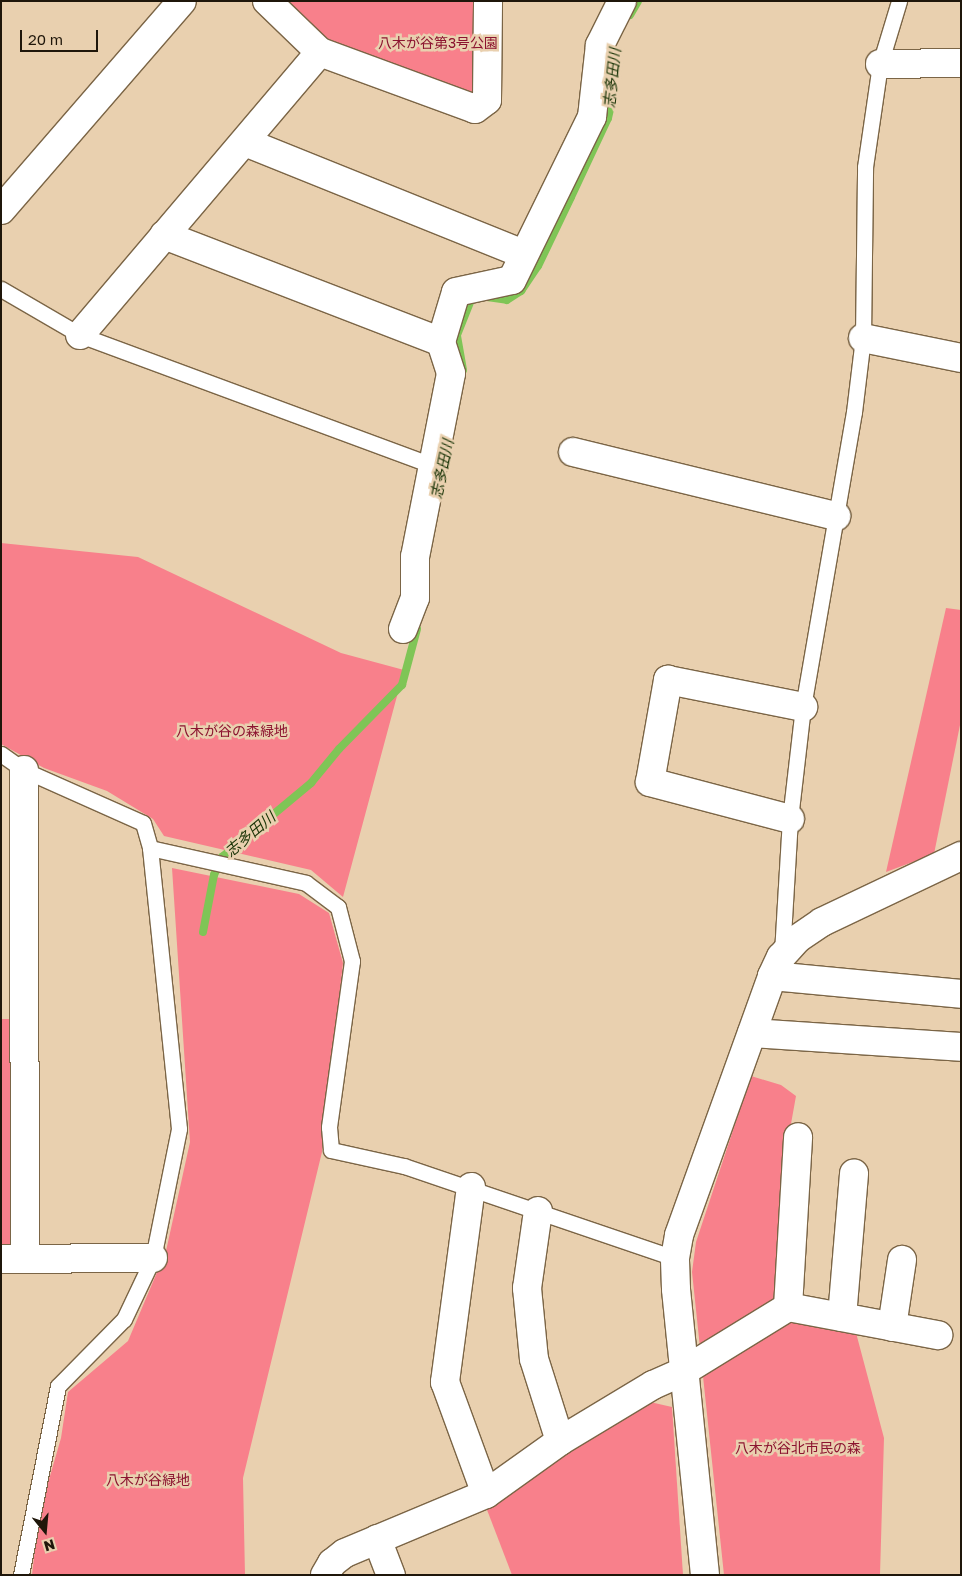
<!DOCTYPE html>
<html>
<head>
<meta charset="utf-8">
<style>
  body { margin:0 }
  #map { position:relative; width:962px; height:1576px; overflow:hidden; background:#e9d0af; font-family:"Golos Text","Noto Sans JP",sans-serif }
  div>[style] { position:absolute }
  [style*='--x'] { left:calc(var(--x)*1px); top:calc(var(--y)*1px); width:calc(var(--w)*1px); rotate:calc(var(--a)*1deg) }
  .green>* { inset:0; background:#f8808b }
  .stream>* { height:8px; margin:-4px; padding:0 4px; transform-origin:4px; border-radius:4px; background:#7fc556 }
  .roads { filter:drop-shadow(1px 0 #7b6546) drop-shadow(-1px 0 #7b6546) drop-shadow(0 1px #7b6546) drop-shadow(0 -1px #7b6546) }
  .service>* { height:15px; margin:-7.5px; padding:0 7.5px; transform-origin:7.5px; border-radius:7.5px; background:#fff }
  .minor>* { height:28px; margin:-14px; padding:0 14px; transform-origin:14px; border-radius:14px; background:#fff }
  .tertiary>* { height:28px; margin:-14px; padding:0 14px; transform-origin:14px; border-radius:14px; background:#fff }
  span { translate:-50% -50%; white-space:nowrap; text-align:center; line-height:1.15; -webkit-text-stroke:5px #e9d0af; paint-order:stroke }
  .park-label { font-size:14px; color:#8c1430 }
  .water-label { font-size:15px; color:#173205; font-style:italic }
  .frame { position:absolute; inset:0; border:2px solid #1f160a; pointer-events:none }
  .north { position:absolute; left:20px; top:1506px; width:50px; height:50px; -webkit-text-stroke:4px #e9d0af; paint-order:stroke; rotate:163deg; font-size:14px; font-weight:700; line-height:20px; text-align:center; color:#1f160a }
  .north::after { content:''; display:block; margin:auto; width:18px; height:22px; background:#1f160a; clip-path:polygon(50% 0,100% 100%,50% 72%,0 100%) }
  .scale { position:absolute; left:20px; top:30px; width:78px; height:22px; box-sizing:border-box; border:2px solid #1f160a; border-top:0; padding-left:6px; font-size:15px; line-height:18px; white-space:nowrap; color:#1f160a; -webkit-text-stroke:4px #e9d0af; paint-order:stroke }
</style>
</head>
<body>
<div id="map">
  <div class="green">
    <div style="clip-path:polygon(279px 1px,477px 1px,480px 88px,469px 100px,319px 39px)"></div>
    <div style="clip-path:polygon(1px 543px,138px 557px,341px 653px,404px 670px,343px 897px,311px 870px,164px 836px,153px 819px,107px 791px,44px 768px,1px 744px)"></div>
    <div style="clip-path:polygon(946px 608px,961px 610px,961px 720px,934px 854px,886px 872px)"></div>
    <div style="clip-path:polygon(172px 868px,299px 894px,329px 913px,343px 963px,322px 1152px,243px 1478px,245px 1575px,32px 1575px,39px 1514px,61px 1438px,68px 1392px,128px 1341px,166px 1251px,190px 1142px)"></div>
    <div style="clip-path:polygon(1px 1019px,15px 1019px,18px 1241px,9px 1251px,1px 1251px)"></div>
    <div style="clip-path:polygon(751px 1076px,781px 1085px,796px 1096px,789px 1135px,779px 1296px,855px 1329px,884px 1438px,880px 1575px,724px 1575px,692px 1272px,696px 1242px)"></div>
    <div style="clip-path:polygon(650px 1402px,672px 1407px,683px 1575px,512px 1575px,484px 1502px)"></div>
  </div>
  <div class="stream">
    <div style="--x:630;--y:15;--w:16;--a:-60"></div>
    <div style="--x:463;--y:370;--w:36;--a:-100"></div>
    <div style="--x:457;--y:335;--w:43;--a:-68.2"></div>
    <div style="--x:473;--y:295;--w:34;--a:8"></div>
    <div style="--x:507;--y:300;--w:17;--a:-33"></div>
    <div style="--x:521;--y:291;--w:30;--a:-56"></div>
    <div style="--x:538;--y:266;--w:76;--a:-64.4"></div>
    <div style="--x:571;--y:197;--w:87;--a:-64.9"></div>
    <div style="--x:608;--y:118;--w:18;--a:-77"></div>
    <div style="--x:612;--y:100;--w:53;--a:-90"></div>
    <div style="--x:203;--y:932;--w:58;--a:-79.1"></div>
    <div style="--x:214;--y:875;--w:20;--a:-66"></div>
    <div style="--x:222;--y:857;--w:116;--a:-39.7"></div>
    <div style="--x:311;--y:783;--w:44;--a:-50.5"></div>
    <div style="--x:339;--y:749;--w:90;--a:-45.5"></div>
    <div style="--x:402;--y:685;--w:58;--a:-75"></div>
  </div>
  <div class="roads">
    <div class="service">
      <div style="--x:1;--y:289;--w:91;--a:30.2"></div>
      <div style="--x:80;--y:335;--w:374;--a:20.3"></div>
      <div style="--x:1;--y:754;--w:28;--a:35"></div>
      <div style="--x:24;--y:770;--w:130;--a:24"></div>
      <div style="--x:143;--y:823;--w:26;--a:74"></div>
      <div style="--x:150;--y:848;--w:282;--a:84.1"></div>
      <div style="--x:179;--y:1129;--w:132;--a:101.4"></div>
      <div style="--x:153;--y:1258;--w:68;--a:115.4"></div>
      <div style="--x:124;--y:1319;--w:94;--a:134.6"></div>
      <div style="--x:58;--y:1386;--w:193;--a:101.1"></div>
      <div style="--x:150;--y:848;--w:160;--a:12.6"></div>
      <div style="--x:306;--y:883;--w:40;--a:37"></div>
      <div style="--x:338;--y:907;--w:56;--a:75.5"></div>
      <div style="--x:352;--y:961;--w:168;--a:97.9"></div>
      <div style="--x:329;--y:1127;--w:23;--a:85"></div>
      <div style="--x:331;--y:1150;--w:75;--a:12.4"></div>
      <div style="--x:404;--y:1166;--w:286;--a:18.8"></div>
      <div style="--x:782;--y:953;--w:134;--a:-86.6"></div>
      <div style="--x:790;--y:819;--w:113;--a:-83.4"></div>
      <div style="--x:803;--y:707;--w:299;--a:-80.2"></div>
      <div style="--x:854;--y:412;--w:75;--a:-83.1"></div>
      <div style="--x:863;--y:338;--w:171;--a:-89.3"></div>
      <div style="--x:865;--y:167;--w:104;--a:-81.7"></div>
      <div style="--x:880;--y:64;--w:66;--a:-73.2"></div>
    </div>
    <div class="minor">
      <div style="--x:267;--y:1;--w:74;--a:43.9"></div>
      <div style="--x:320;--y:52;--w:165;--a:20.2"></div>
      <div style="--x:475;--y:109;--w:15;--a:-37"></div>
      <div style="--x:487;--y:100;--w:99;--a:-89.4"></div>
      <div style="--x:880;--y:64;--w:81;--a:-0.7"></div>
      <div style="--x:245;--y:142;--w:300;--a:21.9"></div>
      <div style="--x:164;--y:235;--w:297;--a:21.1"></div>
      <div style="--x:80;--y:335;--w:371;--a:-49.7"></div>
      <div style="--x:863;--y:338;--w:100;--a:11.5"></div>
      <div style="--x:573;--y:452;--w:271;--a:13.7"></div>
      <div style="--x:403;--y:629;--w:33;--a:-69"></div>
      <div style="--x:415;--y:598;--w:41;--a:-90"></div>
      <div style="--x:415;--y:557;--w:187;--a:-78.9"></div>
      <div style="--x:451;--y:373;--w:33;--a:-108"></div>
      <div style="--x:441;--y:342;--w:52;--a:-73.3"></div>
      <div style="--x:456;--y:292;--w:57;--a:-12.1"></div>
      <div style="--x:512;--y:280;--w:182;--a:-63.9"></div>
      <div style="--x:592;--y:117;--w:72;--a:-83.7"></div>
      <div style="--x:600;--y:45;--w:49;--a:-63.4"></div>
      <div style="--x:24;--y:770;--w:489;--a:89.9"></div>
      <div style="--x:790;--y:819;--w:145;--a:-165.2"></div>
      <div style="--x:650;--y:782;--w:104;--a:-80"></div>
      <div style="--x:668;--y:680;--w:138;--a:11.3"></div>
      <div style="--x:772;--y:976;--w:190;--a:5.4"></div>
      <div style="--x:752;--y:1033;--w:209;--a:3.8"></div>
      <div style="--x:471;--y:1187;--w:197;--a:97.6"></div>
      <div style="--x:445;--y:1382;--w:119;--a:69.9"></div>
      <div style="--x:538;--y:1211;--w:78;--a:98.1"></div>
      <div style="--x:527;--y:1288;--w:71;--a:84.4"></div>
      <div style="--x:534;--y:1359;--w:86;--a:72.4"></div>
      <div style="--x:1;--y:1259;--w:152;--a:-0.4"></div>
      <div style="--x:788;--y:1307;--w:170;--a:-86.6"></div>
      <div style="--x:842;--y:1317;--w:144;--a:-85.2"></div>
      <div style="--x:892;--y:1327;--w:68;--a:-81.5"></div>
      <div style="--x:377;--y:1539;--w:39;--a:69"></div>
      <div style="--x:325;--y:1575;--w:14;--a:-60"></div>
      <div style="--x:332;--y:1563;--w:16;--a:-38"></div>
      <div style="--x:345;--y:1553;--w:153;--a:-22.7"></div>
      <div style="--x:486;--y:1494;--w:91;--a:-35.6"></div>
      <div style="--x:560;--y:1441;--w:109;--a:-31.1"></div>
      <div style="--x:653;--y:1385;--w:34;--a:-24"></div>
      <div style="--x:684;--y:1371;--w:122;--a:-31.6"></div>
      <div style="--x:788;--y:1307;--w:153;--a:10.6"></div>
    </div>
    <div class="tertiary">
      <div style="--x:1;--y:210;--w:276;--a:-49.1"></div>
      <div style="--x:705;--y:1575;--w:287;--a:-95.8"></div>
      <div style="--x:676;--y:1289;--w:31;--a:-92"></div>
      <div style="--x:675;--y:1258;--w:23;--a:-80"></div>
      <div style="--x:679;--y:1235;--w:275;--a:-70.2"></div>
      <div style="--x:772;--y:976;--w:21;--a:-65"></div>
      <div style="--x:781;--y:957;--w:24;--a:-48"></div>
      <div style="--x:797;--y:939;--w:30;--a:-34"></div>
      <div style="--x:822;--y:922;--w:154;--a:-25.4"></div>
    </div>
  </div>
  <div class="park-label">
    <span style="left:438px;top:43px">八木が谷第3号公園</span>
    <span style="left:232px;top:731px">八木が谷の森緑地</span>
    <span style="left:798px;top:1448px">八木が谷北市民の森</span>
    <span style="left:148px;top:1480px">八木が谷緑地</span>
  </div>
  <div class="water-label">
    <span style="left:612px;top:78px;rotate:-84deg">志多田川</span>
    <span style="left:442px;top:469px;rotate:-78deg">志多田川</span>
    <span style="left:250px;top:834px;rotate:-40deg">志多田川</span>
  </div>
  <div class="frame"></div>
  <div class="north">N</div>
  <div class="scale">20 m</div>
</div>
</body>
</html>
